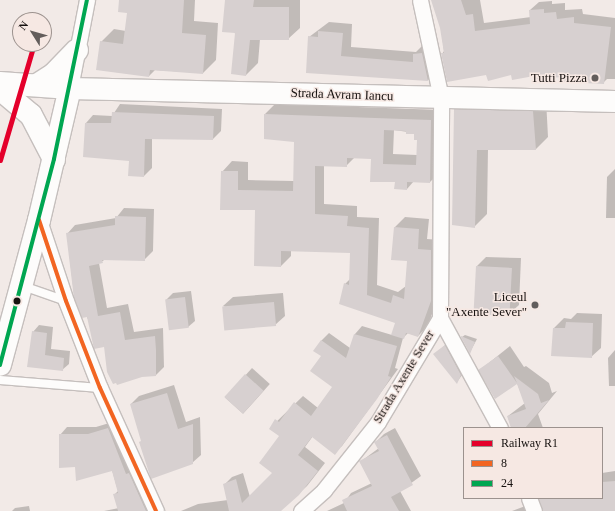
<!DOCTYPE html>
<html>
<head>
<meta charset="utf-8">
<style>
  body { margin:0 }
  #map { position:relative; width:615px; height:511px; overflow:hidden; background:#f2eae7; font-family:"Times New Roman",serif }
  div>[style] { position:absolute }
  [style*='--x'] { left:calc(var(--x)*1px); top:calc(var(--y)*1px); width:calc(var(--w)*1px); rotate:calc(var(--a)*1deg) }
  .shadow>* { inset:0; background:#0003; transform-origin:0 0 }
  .building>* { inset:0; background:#d7d0d0; transform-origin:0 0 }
  .roads { filter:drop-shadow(1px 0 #c5bfbd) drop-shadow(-1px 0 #c5bfbd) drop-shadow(0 1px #c5bfbd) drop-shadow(0 -1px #c5bfbd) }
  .lane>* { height:8px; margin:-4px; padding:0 4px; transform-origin:4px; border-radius:4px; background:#fdfcfb }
  .street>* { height:15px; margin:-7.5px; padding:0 7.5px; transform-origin:7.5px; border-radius:7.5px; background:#fdfcfb }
  .secondary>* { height:21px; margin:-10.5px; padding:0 10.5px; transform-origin:10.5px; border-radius:10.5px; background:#fdfcfb }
  .primary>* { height:22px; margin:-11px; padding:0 11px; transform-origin:11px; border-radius:11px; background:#fdfcfb }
  .bus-1>* { height:4px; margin:-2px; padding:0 2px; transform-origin:2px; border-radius:2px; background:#f26522 }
  .bus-2>* { height:4px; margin:-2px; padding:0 2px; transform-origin:2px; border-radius:2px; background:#00a651 }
  .rail-1>* { height:5px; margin:-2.5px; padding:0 2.5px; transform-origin:2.5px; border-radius:2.5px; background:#e4002b }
  .dots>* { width:11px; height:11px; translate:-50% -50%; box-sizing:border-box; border:2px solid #f6e8e3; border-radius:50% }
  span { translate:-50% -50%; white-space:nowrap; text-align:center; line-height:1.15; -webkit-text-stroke:3px #f6e8e3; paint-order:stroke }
  .poi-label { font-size:13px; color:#16110f }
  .right { translate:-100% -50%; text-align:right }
  .street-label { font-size:13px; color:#16110f }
  .legend { position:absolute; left:463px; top:427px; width:140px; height:72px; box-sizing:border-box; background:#f6e8e3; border:1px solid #9c928e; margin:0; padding:5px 7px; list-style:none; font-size:12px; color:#16110f }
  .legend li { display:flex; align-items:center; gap:8px; height:20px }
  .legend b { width:20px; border:1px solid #9c928e }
  .north { position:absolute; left:12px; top:12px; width:40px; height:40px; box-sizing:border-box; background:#f6e8e3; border:1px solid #9c928e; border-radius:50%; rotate:307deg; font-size:11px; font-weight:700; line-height:16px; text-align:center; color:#16110f }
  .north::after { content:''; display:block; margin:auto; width:14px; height:18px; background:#635d5b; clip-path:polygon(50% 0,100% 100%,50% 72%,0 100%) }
</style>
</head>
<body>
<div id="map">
  <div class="shadow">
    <div style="clip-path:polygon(120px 0,195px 0,194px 21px,218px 23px,216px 60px,203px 73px,155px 70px,149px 76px,101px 42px,114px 29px,126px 31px,128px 12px)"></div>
    <div style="clip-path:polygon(226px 0,300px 0,300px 28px,288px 39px,260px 39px,258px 63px,246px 75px)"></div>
    <div style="clip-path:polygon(432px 0,480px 0,484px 23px,531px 17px,530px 10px,539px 2px,552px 1px,552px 4px,565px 3px,565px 10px,582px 9px,583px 14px,615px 18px,615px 79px,607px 79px,603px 83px,564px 76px,487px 74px,442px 54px,444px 51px,441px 28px)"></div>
    <div style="clip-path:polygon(329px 22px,352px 24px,351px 47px,416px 52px,424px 44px,437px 70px,428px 80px,307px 72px,309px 37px)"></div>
    <div style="clip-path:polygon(467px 97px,546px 99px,548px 137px,536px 149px,488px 149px,487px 214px,474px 227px,454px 110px)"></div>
    <div style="clip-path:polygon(120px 104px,222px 109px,221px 131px,213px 139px,152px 138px,152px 168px,144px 176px,130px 160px,84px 156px,86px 123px,93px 115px,112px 116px)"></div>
    <div style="clip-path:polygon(evenodd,275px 104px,441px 110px,440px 172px,430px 182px,414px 181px,407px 189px,372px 158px,355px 157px,346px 166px,324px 165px,324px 204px,357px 206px,357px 217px,379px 218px,377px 285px,398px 292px,406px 286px,408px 260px,392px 259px,395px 227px,405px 217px,429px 219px,427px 239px,441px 240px,440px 290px,428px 326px,418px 336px,408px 333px,403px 338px,395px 368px,398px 369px,342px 446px,334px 453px,313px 436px,305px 447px,325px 463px,307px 486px,280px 511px,181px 511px,198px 504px,228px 500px,224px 485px,232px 477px,243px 473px,250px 497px,273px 473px,280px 436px,270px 428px,303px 396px,318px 408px,334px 386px,322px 356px,321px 341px,329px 333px,350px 348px,355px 334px,362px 326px,392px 335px,396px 322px,345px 284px,350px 279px,351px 252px,291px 250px,291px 256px,281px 266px,256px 209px,221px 209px,222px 172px,232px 161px,248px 162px,248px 180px,294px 181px,295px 141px,265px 114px,275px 104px,394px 130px,415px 133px,418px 139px,417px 155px,393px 154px,394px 130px)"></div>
    <div style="clip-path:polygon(615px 169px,615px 218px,606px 218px,607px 177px)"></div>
    <div style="clip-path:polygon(124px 208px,154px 209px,153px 251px,144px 260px,106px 259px,99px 263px,107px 308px,128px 304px,134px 332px,163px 328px,164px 367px,156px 375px,105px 344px,103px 346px,74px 294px,67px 234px,75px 225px,116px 218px)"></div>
    <div style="clip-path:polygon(486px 257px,521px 258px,519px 305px,509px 314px,477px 266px)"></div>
    <div style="clip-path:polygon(191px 291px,195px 321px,188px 327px,166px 300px,173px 293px)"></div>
    <div style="clip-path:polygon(283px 293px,285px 316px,275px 325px,223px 306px,233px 297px)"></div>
    <div style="clip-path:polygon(577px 313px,602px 314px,601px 348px,591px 357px,554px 328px,564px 318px,571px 319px)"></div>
    <div style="clip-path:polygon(39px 325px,53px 327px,51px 349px,70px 351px,69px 364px,62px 370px,28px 366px,33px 332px)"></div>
    <div style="clip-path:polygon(465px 335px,477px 339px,470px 352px,462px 337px)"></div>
    <div style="clip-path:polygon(451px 340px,467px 368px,457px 382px,435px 354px)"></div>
    <div style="clip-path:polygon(510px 346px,524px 367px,526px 366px,549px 383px,552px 393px,557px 391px,538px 414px,543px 428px,513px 428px,508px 416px,525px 403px,517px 383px,495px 398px,480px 370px)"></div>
    <div style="clip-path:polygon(615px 350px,615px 386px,609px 386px,608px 358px)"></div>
    <div style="left:252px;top:368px;width:24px;height:40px;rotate:42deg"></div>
    <div style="clip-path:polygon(174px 385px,186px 422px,200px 417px,201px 455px,192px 463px,142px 440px,131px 404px,139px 396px)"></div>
    <div style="clip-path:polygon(116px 421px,159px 511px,104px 511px,119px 508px,114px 495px,118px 491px,112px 470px,76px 466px,60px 435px,67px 427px,96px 427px)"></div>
    <div style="clip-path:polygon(395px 428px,421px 476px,400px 491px,411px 511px,327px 511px,344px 503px,351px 493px,372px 483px,360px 462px,379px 448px,376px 442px,384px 434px)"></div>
    <div style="clip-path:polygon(615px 471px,615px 511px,512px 511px,536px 502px,543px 508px,539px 498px,602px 498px,602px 473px)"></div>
    <div style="clip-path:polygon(29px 506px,30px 511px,12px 511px,15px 508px)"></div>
  </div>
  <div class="building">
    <div style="clip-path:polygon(119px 0,184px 0,182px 33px,206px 35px,203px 74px,150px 70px,149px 77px,96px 70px,100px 41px,123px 44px,127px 13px,118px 12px)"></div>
    <div style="clip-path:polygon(225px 0,254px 0,253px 7px,289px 7px,289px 40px,250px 40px,246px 76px,231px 74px,235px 33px,222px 32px)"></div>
    <div style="clip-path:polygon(431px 0,461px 0,466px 15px,473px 14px,475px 31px,530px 24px,529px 10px,544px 9px,544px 13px,556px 12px,557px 19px,574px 17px,574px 23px,611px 27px,604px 84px,563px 82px,563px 77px,534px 79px,534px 76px,512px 80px,511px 75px,488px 81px,486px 75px,447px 82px,441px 53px,444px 53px,440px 28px)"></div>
    <div style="clip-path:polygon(318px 31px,343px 33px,341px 56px,413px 62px,413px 54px,422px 53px,428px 81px,306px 73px,308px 36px,318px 37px)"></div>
    <div style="clip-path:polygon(454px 109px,533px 111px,536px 150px,477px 150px,475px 228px,452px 225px)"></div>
    <div style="clip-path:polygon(112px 112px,214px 116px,213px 140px,145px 139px,144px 177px,128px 176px,129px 161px,83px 157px,85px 123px,111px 123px)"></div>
    <div style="clip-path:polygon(evenodd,264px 114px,431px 120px,430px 183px,407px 182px,407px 190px,394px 189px,395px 182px,370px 182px,371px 159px,347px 158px,347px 167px,315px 166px,315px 214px,348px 216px,347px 226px,369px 228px,367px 295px,391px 303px,393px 295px,404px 299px,407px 261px,391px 260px,394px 227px,419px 229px,418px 249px,431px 250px,431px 301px,418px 337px,406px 333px,404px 339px,391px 335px,395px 323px,339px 304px,344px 283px,349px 285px,350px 253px,281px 251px,281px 267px,254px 266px,255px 210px,220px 210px,221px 171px,238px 171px,238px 190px,293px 191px,294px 142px,264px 139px,264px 114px,384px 130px,406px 131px,406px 134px,414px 134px,414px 140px,417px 140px,416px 165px,383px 164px,384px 130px)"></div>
    <div style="clip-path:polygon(115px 216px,146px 217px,145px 261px,102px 260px,103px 263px,89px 266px,98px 316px,120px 312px,125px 340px,155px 336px,156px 350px,156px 376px,142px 377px,117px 385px,116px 383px,113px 384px,107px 372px,103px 338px,104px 347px,94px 349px,87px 317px,82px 318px,74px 298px,66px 233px,115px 225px)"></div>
    <div style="left:476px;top:266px;width:36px;height:48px;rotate:3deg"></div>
    <div style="left:185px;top:297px;width:31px;height:20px;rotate:83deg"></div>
    <div style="left:274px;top:302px;width:24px;height:52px;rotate:85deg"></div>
    <div style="clip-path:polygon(566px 322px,593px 323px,592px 358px,551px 356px,553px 328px,565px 328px)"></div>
    <div style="clip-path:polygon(32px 331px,47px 333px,45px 355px,64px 358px,63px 371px,27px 367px)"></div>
    <div style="clip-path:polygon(354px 334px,397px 346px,388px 376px,391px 377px,377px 399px,335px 455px,312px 437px,298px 455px,318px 471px,299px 495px,281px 511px,229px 511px,223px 484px,236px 479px,242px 503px,272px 473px,259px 463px,279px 436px,269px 429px,275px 419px,279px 422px,294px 402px,311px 416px,332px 387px,310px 371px,321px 356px,313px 351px,321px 340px,346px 358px)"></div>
    <div style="clip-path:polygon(461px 336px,475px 342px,470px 354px,461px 337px)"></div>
    <div style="clip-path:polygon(445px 345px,461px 375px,457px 384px,433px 354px)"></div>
    <div style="clip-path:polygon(498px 356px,517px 383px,514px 376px,538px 394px,541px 403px,549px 400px,525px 428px,511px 428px,507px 416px,526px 409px,517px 384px,495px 399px,478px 370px)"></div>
    <div style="left:245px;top:374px;width:25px;height:31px;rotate:42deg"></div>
    <div style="clip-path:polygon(167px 393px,178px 429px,193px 424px,193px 464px,151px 479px,139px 442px,141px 441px,130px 404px)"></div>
    <div style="clip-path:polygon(108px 428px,126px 474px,129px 473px,146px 511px,118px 511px,113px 494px,118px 493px,112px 471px,76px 481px,75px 467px,59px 468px,59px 434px,88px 434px)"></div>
    <div style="clip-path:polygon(387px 435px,413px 485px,391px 497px,399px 511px,347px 511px,342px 500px,372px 486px,359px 461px,379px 451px,374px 442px)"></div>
    <div style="clip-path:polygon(615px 481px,615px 511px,543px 511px,539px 498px,602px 498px,602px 482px)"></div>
  </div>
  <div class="roads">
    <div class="lane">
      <div style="--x:23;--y:286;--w:46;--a:19.2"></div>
      <div style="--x:0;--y:380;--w:100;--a:4.6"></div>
    </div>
    <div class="street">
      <div style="--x:70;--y:88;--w:90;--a:-79.1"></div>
      <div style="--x:39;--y:220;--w:85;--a:71.6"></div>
      <div style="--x:66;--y:301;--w:93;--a:68.7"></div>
      <div style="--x:100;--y:388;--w:135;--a:65.5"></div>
      <div style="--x:440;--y:318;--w:125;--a:61.4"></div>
      <div style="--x:529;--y:498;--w:14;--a:69"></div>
      <div style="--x:301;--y:511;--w:31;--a:-42"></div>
      <div style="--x:324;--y:490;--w:87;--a:-51.5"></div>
      <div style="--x:378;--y:422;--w:121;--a:-59.2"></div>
      <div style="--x:440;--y:318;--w:220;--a:-89.7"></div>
      <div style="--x:441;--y:98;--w:100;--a:-102.1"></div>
    </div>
    <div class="secondary">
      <div style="--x:70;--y:88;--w:545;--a:1.37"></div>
    </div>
    <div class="primary">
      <div style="--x:0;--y:83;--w:70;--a:4.1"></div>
      <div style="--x:70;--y:88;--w:136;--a:103.2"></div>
      <div style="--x:39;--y:220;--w:150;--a:105.1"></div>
      <div style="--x:37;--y:85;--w:20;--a:-33"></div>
      <div style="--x:54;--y:74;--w:33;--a:-46"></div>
      <div style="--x:0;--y:89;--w:40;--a:40"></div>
      <div style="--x:31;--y:115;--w:50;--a:62.4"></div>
    </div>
  </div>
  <div class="bus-1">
    <div style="--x:39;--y:220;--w:85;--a:71.6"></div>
    <div style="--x:66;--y:301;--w:93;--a:68.7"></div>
    <div style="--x:100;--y:388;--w:135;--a:65.5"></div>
  </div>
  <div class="bus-2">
    <div style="--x:0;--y:365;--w:213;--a:-75.3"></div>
    <div style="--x:54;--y:159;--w:162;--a:-78.3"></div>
  </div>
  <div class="rail-1">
    <div style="--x:0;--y:160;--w:121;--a:-73.7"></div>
  </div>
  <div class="dots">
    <div style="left:595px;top:78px;background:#635d5b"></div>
    <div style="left:17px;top:301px;background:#16110f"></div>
    <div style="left:535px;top:305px;background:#635d5b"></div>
  </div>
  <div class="poi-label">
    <span class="right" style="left:587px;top:78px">Tutti Pizza</span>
    <span class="right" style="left:527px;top:305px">Liceul<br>"Axente Sever"</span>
  </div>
  <div class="street-label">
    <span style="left:342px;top:95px;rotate:2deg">Strada Avram Iancu</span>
    <span style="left:404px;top:377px;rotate:-59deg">Strada Axente Sever</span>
  </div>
  <ul class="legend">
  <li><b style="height:5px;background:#e4002b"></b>Railway R1</li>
  <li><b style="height:5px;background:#f26522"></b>8</li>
  <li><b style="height:5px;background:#00a651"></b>24</li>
  </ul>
  <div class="north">N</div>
</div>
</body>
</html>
